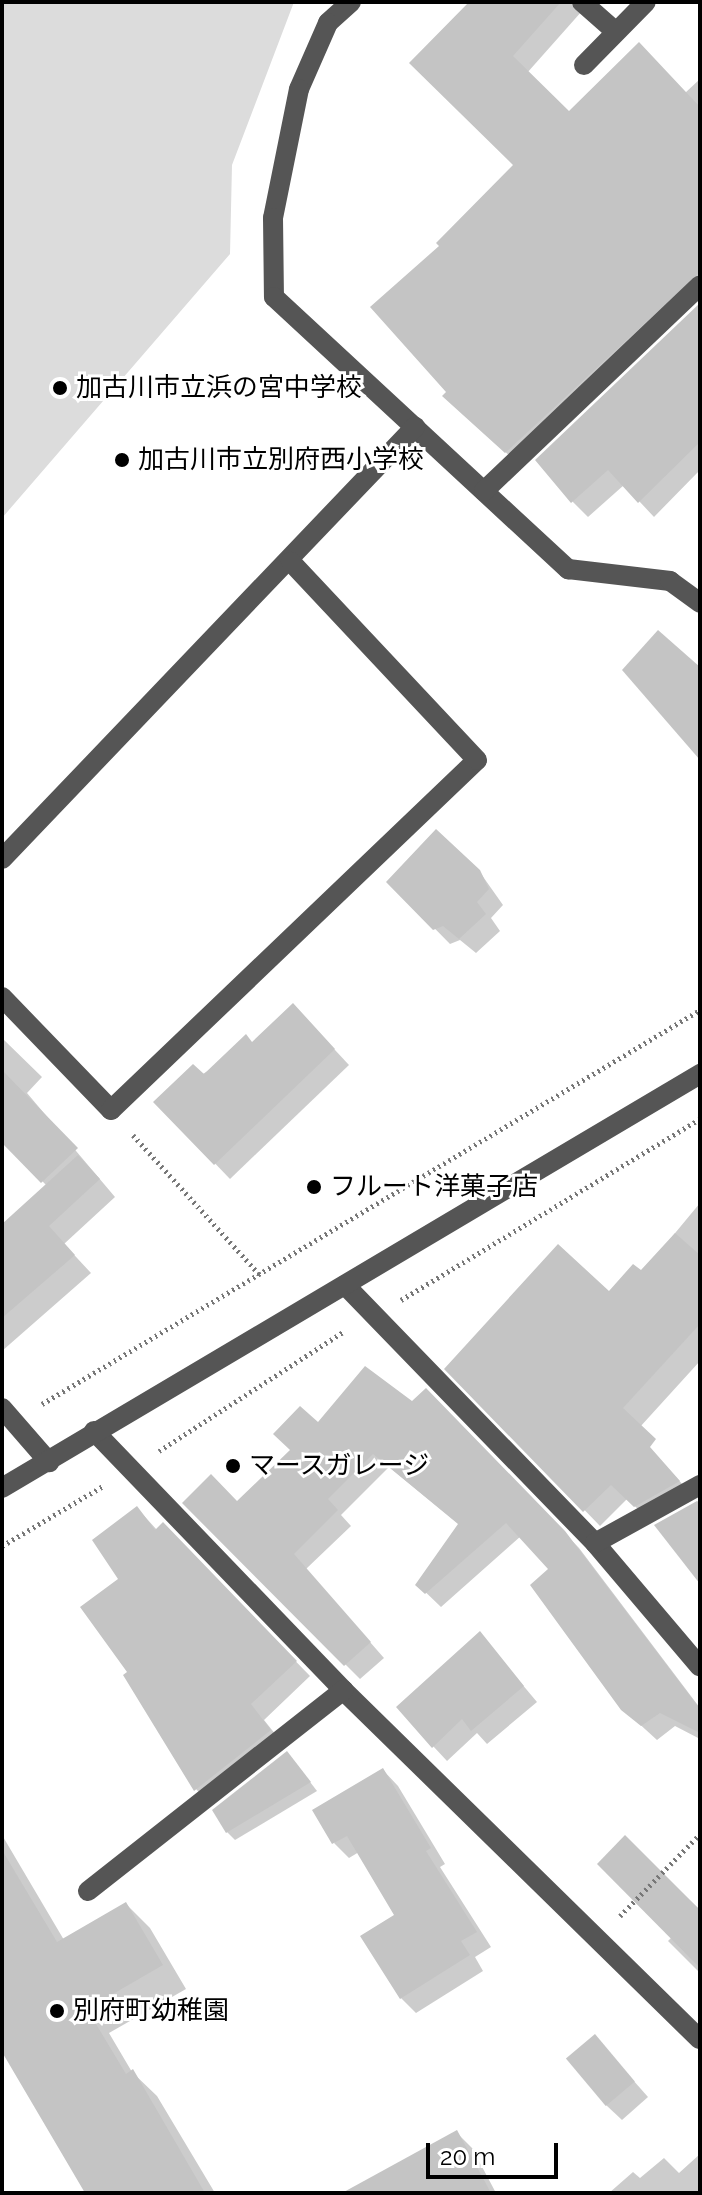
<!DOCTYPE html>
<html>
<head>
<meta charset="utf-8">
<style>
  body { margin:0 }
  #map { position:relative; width:702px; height:2195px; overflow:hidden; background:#fff; font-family:Raleway,"Noto Sans JP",sans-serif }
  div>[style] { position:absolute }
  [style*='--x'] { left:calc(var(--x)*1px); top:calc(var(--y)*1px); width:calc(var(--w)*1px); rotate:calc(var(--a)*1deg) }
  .green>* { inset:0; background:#dcdcdc }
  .shadow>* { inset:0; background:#0003 }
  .building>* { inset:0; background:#c4c4c4; transform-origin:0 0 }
  .path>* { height:5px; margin-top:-2.5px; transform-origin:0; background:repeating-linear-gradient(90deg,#777 0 2px,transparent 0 6px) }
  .minor>* { height:20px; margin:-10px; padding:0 10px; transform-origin:10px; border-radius:10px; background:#555 }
  .dots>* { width:22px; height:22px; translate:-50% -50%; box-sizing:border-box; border:4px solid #fff; border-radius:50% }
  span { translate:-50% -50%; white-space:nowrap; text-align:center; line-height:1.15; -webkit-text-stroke:6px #fff; paint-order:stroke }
  .poi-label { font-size:26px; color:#000 }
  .left { translate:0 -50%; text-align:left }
  .frame { position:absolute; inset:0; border:4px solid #000; pointer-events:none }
  .scale { position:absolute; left:426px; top:2143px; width:132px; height:36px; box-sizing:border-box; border:4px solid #000; border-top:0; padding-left:10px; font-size:24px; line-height:28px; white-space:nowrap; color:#000; -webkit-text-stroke:6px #fff; paint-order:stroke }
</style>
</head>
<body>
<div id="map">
  <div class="green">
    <div style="clip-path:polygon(2px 2px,294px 2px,232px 165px,230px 254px,2px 518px)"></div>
  </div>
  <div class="shadow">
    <div style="clip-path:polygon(490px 2px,590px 2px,527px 73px,569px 114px,685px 93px,700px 79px,700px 297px,522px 467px,460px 411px,449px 392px,442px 246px,516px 165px)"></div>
    <div style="clip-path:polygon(700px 306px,700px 470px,654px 517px,624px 485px,588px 517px,572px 501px)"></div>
    <div style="clip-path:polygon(479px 871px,503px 905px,491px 918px,500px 931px,476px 953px,460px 940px,450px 944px,389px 882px)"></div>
    <div style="clip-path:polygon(308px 1021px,349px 1065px,230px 1179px,156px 1102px,253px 1044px)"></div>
    <div style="clip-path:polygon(2px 1038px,42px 1077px,27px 1093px,115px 1197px,64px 1244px,91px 1273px,2px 1351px,2px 1229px,48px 1187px,2px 1140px)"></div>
    <div style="clip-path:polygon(700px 1203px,700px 1361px,590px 1482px,664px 1464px,694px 1497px,651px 1521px,627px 1499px,600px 1526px,447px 1368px,609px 1294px,642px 1273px)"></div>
    <div style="clip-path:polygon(426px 1391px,579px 1548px,700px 1708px,700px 1739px,675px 1726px,657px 1740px,623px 1709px,551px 1569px,521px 1536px,441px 1607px,417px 1584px,460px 1525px,389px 1467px,341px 1515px,351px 1526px,306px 1569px,384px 1658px,360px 1679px,184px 1503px,237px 1504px,318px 1425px,412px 1404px)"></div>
    <div style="clip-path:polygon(137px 1508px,157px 1530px,163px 1525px,310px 1676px,264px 1720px,284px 1745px,210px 1804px,196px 1789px,130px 1673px,121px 1580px)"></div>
    <div style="clip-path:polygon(480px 1634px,537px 1702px,487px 1744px,477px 1733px,447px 1761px,433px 1746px)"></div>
    <div style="clip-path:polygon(294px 1761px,317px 1791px,235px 1840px,227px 1832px)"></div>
    <div style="clip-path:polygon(383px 1770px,398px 1786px,445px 1864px,440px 1867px,491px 1947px,475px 1957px,483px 1971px,416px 2013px,401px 1998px,396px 1915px,359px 1852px,349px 1858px,334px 1843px)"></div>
    <div style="clip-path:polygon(2px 1835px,64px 1940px,126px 1904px,150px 1928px,186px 1989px,109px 2033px,132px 2072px,157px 2096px,215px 2193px,88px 2193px,2px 2049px)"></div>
    <div style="clip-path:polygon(625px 1838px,700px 1910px,700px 1973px,668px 1941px,672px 1937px)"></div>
    <div style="clip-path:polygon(595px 2037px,648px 2097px,622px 2120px,606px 2105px)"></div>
    <div style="clip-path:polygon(457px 2133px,472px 2148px,496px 2193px,389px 2193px)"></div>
    <div style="clip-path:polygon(700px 2154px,700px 2193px,609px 2193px,633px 2172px,640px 2178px,664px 2158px,679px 2173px)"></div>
  </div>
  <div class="building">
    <div style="clip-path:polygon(469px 2px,561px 2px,513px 56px,569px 111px,639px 42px,700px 107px,700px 272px,505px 453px,442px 396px,446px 392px,370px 307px,439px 246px,436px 243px,513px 165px,409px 63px)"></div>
    <div style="clip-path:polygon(700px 303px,700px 442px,638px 503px,608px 470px,571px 503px,535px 460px)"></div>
    <div style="clip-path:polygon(658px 630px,700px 667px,700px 760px,622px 670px)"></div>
    <div style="clip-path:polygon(436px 829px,480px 870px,489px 889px,477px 902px,486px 914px,459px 939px,443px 926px,433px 930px,386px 882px)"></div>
    <div style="clip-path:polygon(293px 1003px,335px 1049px,214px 1165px,153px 1102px,193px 1064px,204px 1074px,246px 1034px,252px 1042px)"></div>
    <div style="clip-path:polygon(2px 1070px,78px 1148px,41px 1183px,2px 1143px)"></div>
    <div style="clip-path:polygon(78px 1155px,100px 1179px,49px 1226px,75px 1255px,2px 1318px,2px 1224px)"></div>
    <div style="clip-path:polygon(675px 1233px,700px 1255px,700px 1324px,623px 1408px,656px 1439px,650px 1447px,680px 1481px,634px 1507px,611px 1485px,583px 1512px,444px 1369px,558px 1244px,609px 1291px,633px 1264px,641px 1270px)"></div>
    <div style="clip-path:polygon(365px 1366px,412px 1401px,426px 1388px,565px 1531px,700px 1709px,700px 1733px,660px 1713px,641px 1726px,621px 1710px,530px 1585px,548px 1569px,506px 1523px,425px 1594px,415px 1585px,458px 1524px,373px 1454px,328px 1499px,338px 1510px,294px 1554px,371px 1642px,344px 1666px,182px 1503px,211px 1474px,237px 1501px,290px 1450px,273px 1434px,300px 1406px,318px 1422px)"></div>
    <div style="clip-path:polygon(697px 1501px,700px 1503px,700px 1584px,654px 1525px)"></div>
    <div style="clip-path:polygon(137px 1506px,155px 1530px,163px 1522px,297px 1661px,251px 1704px,271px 1730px,194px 1791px,123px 1675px,127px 1672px,80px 1607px,118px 1579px,92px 1540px)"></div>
    <div style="clip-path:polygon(480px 1631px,524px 1686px,471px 1731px,462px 1719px,432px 1748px,396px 1707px)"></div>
    <div style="clip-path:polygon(287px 1751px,311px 1782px,226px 1833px,212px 1810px)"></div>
    <div style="clip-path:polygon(383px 1768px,431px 1848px,426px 1851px,477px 1932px,461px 1941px,470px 1955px,400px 1999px,360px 1936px,394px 1915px,347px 1836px,332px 1844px,312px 1810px)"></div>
    <div style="clip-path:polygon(625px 1835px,700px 1910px,700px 1968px,597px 1864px)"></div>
    <div style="clip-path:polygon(2px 1850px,57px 1942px,126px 1902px,163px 1965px,87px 2009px,126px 2074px,133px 2069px,205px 2193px,85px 2193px,2px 2052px)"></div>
    <div style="left:595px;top:2034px;width:62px;height:38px;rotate:50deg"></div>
    <div style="clip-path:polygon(457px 2130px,491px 2193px,342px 2193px)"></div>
  </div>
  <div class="path">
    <div style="--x:133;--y:1135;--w:190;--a:47.8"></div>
    <div style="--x:401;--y:1300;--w:350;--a:-31.2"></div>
    <div style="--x:42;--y:1404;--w:767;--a:-30.91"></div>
    <div style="--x:159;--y:1451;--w:219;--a:-32.9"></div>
    <div style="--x:2;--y:1546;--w:117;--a:-30.7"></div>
    <div style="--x:620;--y:1916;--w:115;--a:-45.7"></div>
  </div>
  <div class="minor">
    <div style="--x:351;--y:2;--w:31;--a:138"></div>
    <div style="--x:328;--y:23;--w:72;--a:113.7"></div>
    <div style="--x:299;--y:89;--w:132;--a:101.4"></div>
    <div style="--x:273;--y:218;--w:79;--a:89.3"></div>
    <div style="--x:274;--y:297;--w:401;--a:42.8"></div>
    <div style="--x:568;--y:569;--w:103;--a:6.7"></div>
    <div style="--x:670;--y:581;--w:37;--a:36"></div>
    <div style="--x:582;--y:2;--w:45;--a:41.4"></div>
    <div style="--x:584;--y:65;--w:88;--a:-45.5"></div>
    <div style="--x:484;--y:491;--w:298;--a:-43.6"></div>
    <div style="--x:2;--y:859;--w:598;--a:-46.29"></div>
    <div style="--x:2;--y:997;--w:157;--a:46"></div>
    <div style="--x:111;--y:1110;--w:506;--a:-43.72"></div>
    <div style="--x:477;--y:760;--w:272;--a:-133.2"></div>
    <div style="--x:345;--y:1285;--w:359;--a:45.9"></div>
    <div style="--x:595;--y:1543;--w:162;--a:49.7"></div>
    <div style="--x:2;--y:1408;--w:72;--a:49"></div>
    <div style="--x:94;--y:1431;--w:359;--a:46.1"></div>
    <div style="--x:343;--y:1690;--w:499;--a:44.4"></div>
    <div style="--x:2;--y:1488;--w:812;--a:-30.67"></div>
    <div style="--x:595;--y:1543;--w:120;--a:-28.9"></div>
    <div style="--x:88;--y:1891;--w:325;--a:-38.2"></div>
  </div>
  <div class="dots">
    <div style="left:60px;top:388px;background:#000"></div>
    <div style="left:122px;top:460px;background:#000"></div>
    <div style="left:314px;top:1187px;background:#000"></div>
    <div style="left:233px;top:1466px;background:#000"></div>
    <div style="left:57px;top:2011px;background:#000"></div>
  </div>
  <div class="poi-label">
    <span class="left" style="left:76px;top:388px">加古川市立浜の宮中学校</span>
    <span class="left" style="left:138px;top:460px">加古川市立別府西小学校</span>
    <span class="left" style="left:330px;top:1187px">フルート洋菓子店</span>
    <span class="left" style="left:249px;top:1466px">マースガレージ</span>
    <span class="left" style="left:73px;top:2011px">別府町幼稚園</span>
  </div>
  <div class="frame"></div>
  <div class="scale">20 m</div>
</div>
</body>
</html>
